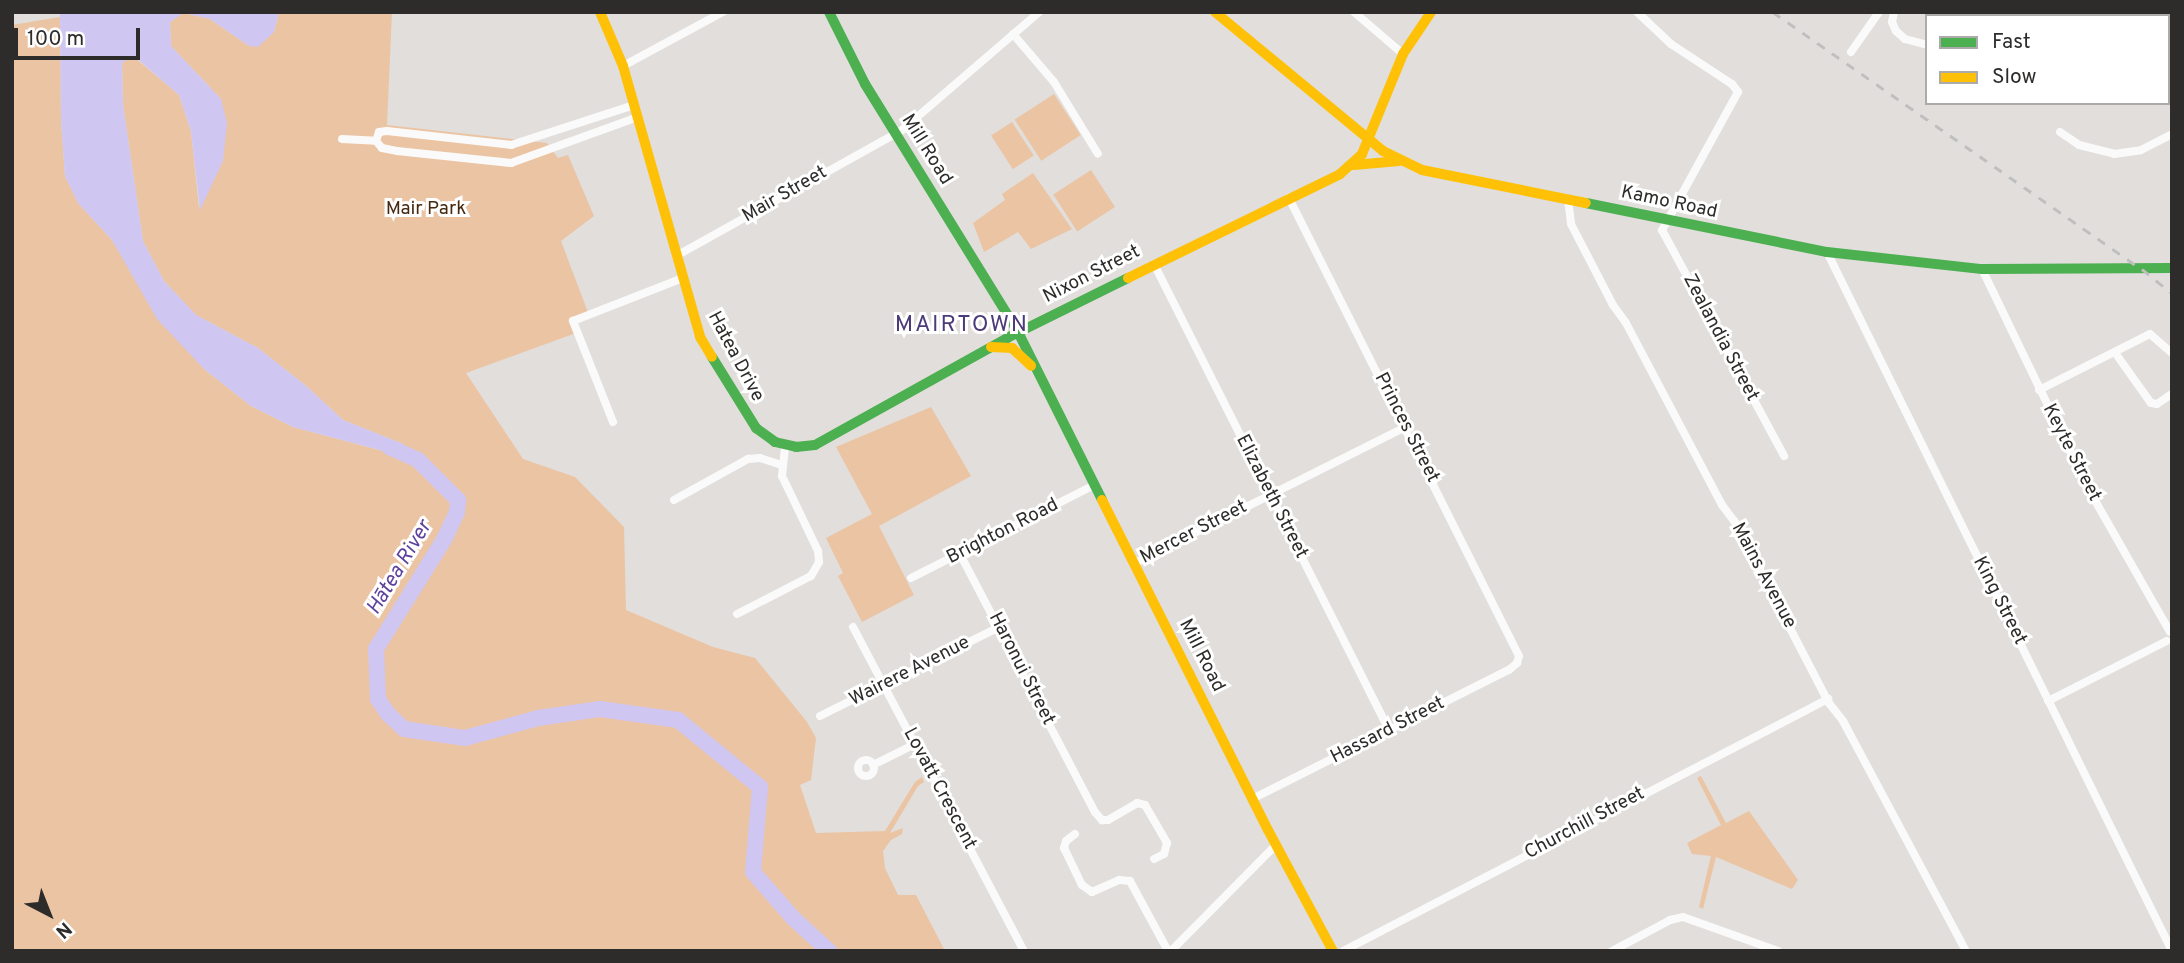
<!DOCTYPE html>
<html>
<head>
<meta charset="utf-8">
<style>
  body { margin:0 }
  #map { position:relative; width:2184px; height:963px; overflow:hidden; background:#e1dedc; font-family:Overpass,sans-serif }
  div>[style] { position:absolute }
  [style*='--x'] { left:calc(var(--x)*1px); top:calc(var(--y)*1px); width:calc(var(--w)*1px); rotate:calc(var(--a)*1deg) }
  .green>* { inset:0; background:#ebc4a3; transform-origin:0 0 }
  .water>* { inset:0; background:#d0c6f2 }
  .river>* { height:16px; margin:-8px; padding:0 8px; transform-origin:8px; border-radius:8px; background:#d0c6f2 }
  .street>* { height:8px; margin:-4px; padding:0 4px; transform-origin:4px; border-radius:4px; background:#fafafa }
  .street>.ring { margin:-4px; padding:0; box-sizing:content-box; background:none; border:8px solid #fafafa; border-radius:50% }
  .fast>* { height:10px; margin:-5px; padding:0 5px; transform-origin:5px; border-radius:5px; background:#4caf50 }
  .slow>* { height:10px; margin:-5px; padding:0 5px; transform-origin:5px; border-radius:5px; background:#ffc107 }
  .rail>* { height:2.5px; margin-top:-1.25px; transform-origin:0; background:repeating-linear-gradient(90deg,#c0bfbf 0 9px,transparent 0 18px) }
  span { translate:-50% -50%; white-space:nowrap; text-align:center; line-height:1.15; -webkit-text-stroke:6px #fff; paint-order:stroke }
  .street-label { font-size:19px; color:#2d2c2b }
  .park-label { font-size:19px; color:#452910 }
  .water-label { font-size:21px; color:#5d439e; font-style:italic }
  .quarter-label { font-size:23px; color:#4b3b78; letter-spacing:2px }
  .frame { position:absolute; inset:0; border:14px solid #2d2c2b; pointer-events:none }
  .legend { position:absolute; left:1925px; top:14px; width:245px; height:91px; box-sizing:border-box; background:#fff; border:2px solid #ababaa; margin:0; padding:9px 12px; list-style:none; font-size:21px; color:#2d2c2b }
  .legend li { display:flex; align-items:center; gap:14px; height:35px }
  .legend b { width:35px; border:2px solid #ababaa }
  .north { position:absolute; left:14px; top:879px; width:70px; height:70px; -webkit-text-stroke:5px #fff; paint-order:stroke; rotate:138deg; font-size:19px; font-weight:700; line-height:28px; text-align:center; color:#2d2c2b }
  .north::after { content:''; display:block; margin:auto; width:24px; height:32px; background:#2d2c2b; clip-path:polygon(50% 0,100% 100%,50% 72%,0 100%) }
  .scale { position:absolute; left:14px; top:28px; width:126px; height:32px; box-sizing:border-box; border:4px solid #2d2c2b; border-top:0; padding-left:9px; font-size:21px; line-height:24px; white-space:nowrap; color:#2d2c2b; -webkit-text-stroke:5px #fff; paint-order:stroke }
</style>
</head>
<body>
<div id="map">
  <div class="green">
    <div style="clip-path:polygon(279px 12px,392px 12px,387px 125px,547px 143px,558px 158px,568px 155px,594px 216px,561px 241px,589px 315px,576px 323px,576px 333px,466px 373px,523px 459px,575px 477px,624px 527px,626px 610px,713px 647px,755px 658px,807px 722px,816px 738px,811px 780px,800px 785px,816px 833px,885px 831px,915px 782px,922px 777px,924px 782px,918px 786px,890px 833px,903px 828px,902px 834px,891px 840px,883px 851px,885px 868px,898px 895px,916px 895px,945px 951px,12px 951px,12px 25px,60px 17px,61px 121px,65px 176px,78px 203px,112px 240px,204px 369px,251px 406px,293px 427px,409px 458px,403px 444px,343px 420px,305px 385px,258px 348px,196px 315px,164px 281px,143px 241px,123px 105px,122px 62px,133px 56px,179px 95px,191px 131px,199px 208px,221px 99px,171px 46px,170px 22px,183px 13px,210px 19px,249px 46px,274px 32px)"></div>
    <div style="clip-path:polygon(2097px 12px,2172px 12px,2172px 33px,2168px 32px,2168px 16px,2109px 16px)"></div>
    <div style="left:1054px;top:94px;width:49px;height:47px;rotate:57deg"></div>
    <div style="left:1012px;top:122px;width:40px;height:25px;rotate:57deg"></div>
    <div style="left:1091px;top:170px;width:44px;height:45px;rotate:57deg"></div>
    <div style="clip-path:polygon(1033px 173px,1072px 229px,1031px 249px,1018px 232px,984px 252px,973px 223px,1005px 200px,1002px 194px)"></div>
    <div style="clip-path:polygon(931px 407px,971px 476px,879px 526px,914px 595px,862px 622px,838px 576px,843px 573px,826px 538px,872px 514px,836px 447px)"></div>
    <div style="clip-path:polygon(1701px 776px,1726px 823px,1749px 811px,1798px 880px,1792px 889px,1716px 857px,1703px 909px,1699px 907px,1711px 856px,1692px 854px,1687px 843px,1721px 825px,1697px 778px)"></div>
  </div>
  <div class="water">
    <div style="clip-path:polygon(60px 12px,279px 12px,274px 32px,258px 47px,249px 46px,210px 19px,184px 13px,170px 22px,171px 46px,221px 99px,227px 123px,223px 161px,200px 210px,191px 131px,179px 95px,134px 56px,122px 63px,123px 105px,143px 241px,164px 281px,196px 315px,258px 348px,305px 385px,343px 420px,403px 444px,410px 458px,293px 427px,251px 406px,204px 369px,157px 319px,112px 240px,78px 203px,65px 176px,61px 121px)"></div>
  </div>
  <div class="river">
    <div style="--x:389;--y:447;--w:32;--a:24"></div>
    <div style="--x:418;--y:460;--w:57;--a:45"></div>
    <div style="--x:458;--y:500;--w:12;--a:95"></div>
    <div style="--x:457;--y:512;--w:29;--a:115"></div>
    <div style="--x:445;--y:538;--w:131;--a:121.9"></div>
    <div style="--x:376;--y:649;--w:50;--a:87.7"></div>
    <div style="--x:378;--y:699;--w:18;--a:56"></div>
    <div style="--x:388;--y:714;--w:22;--a:43"></div>
    <div style="--x:404;--y:729;--w:62;--a:8.4"></div>
    <div style="--x:465;--y:738;--w:76;--a:-15.3"></div>
    <div style="--x:538;--y:718;--w:63;--a:-8.3"></div>
    <div style="--x:600;--y:709;--w:79;--a:8"></div>
    <div style="--x:678;--y:720;--w:106;--a:39.3"></div>
    <div style="--x:760;--y:787;--w:85;--a:94.7"></div>
    <div style="--x:753;--y:872;--w:61;--a:49"></div>
    <div style="--x:793;--y:918;--w:49;--a:42.5"></div>
  </div>
  <div class="street">
    <div style="--x:1354;--y:12;--w:65;--a:40.6"></div>
    <div style="--x:1637;--y:12;--w:47;--a:43.3"></div>
    <div style="--x:1671;--y:44;--w:73;--a:33.3"></div>
    <div style="--x:1732;--y:84;--w:10;--a:53"></div>
    <div style="--x:1738;--y:92;--w:158;--a:118.8"></div>
    <div style="--x:1662;--y:230;--w:257;--a:61.6"></div>
    <div style="--x:1894;--y:12;--w:10;--a:101"></div>
    <div style="--x:1892;--y:22;--w:10;--a:66"></div>
    <div style="--x:1896;--y:31;--w:12;--a:42"></div>
    <div style="--x:1905;--y:39;--w:23;--a:15"></div>
    <div style="--x:2065;--y:12;--w:13;--a:18"></div>
    <div style="--x:2020;--y:16;--w:4;--a:-63"></div>
    <div style="--x:1013;--y:34;--w:63;--a:49.5"></div>
    <div style="--x:1054;--y:82;--w:84;--a:58.6"></div>
    <div style="--x:2168;--y:46;--w:4;--a:27"></div>
    <div style="--x:1851;--y:52;--w:49;--a:-55"></div>
    <div style="--x:623;--y:66;--w:114;--a:-28.4"></div>
    <div style="--x:2060;--y:132;--w:23;--a:34"></div>
    <div style="--x:2079;--y:145;--w:36;--a:14"></div>
    <div style="--x:2114;--y:154;--w:27;--a:-8"></div>
    <div style="--x:2141;--y:150;--w:35;--a:-27"></div>
    <div style="--x:342;--y:139;--w:34;--a:3"></div>
    <div style="--x:376;--y:141;--w:9;--a:49"></div>
    <div style="--x:382;--y:148;--w:15;--a:11"></div>
    <div style="--x:397;--y:151;--w:115;--a:6"></div>
    <div style="--x:511;--y:163;--w:135;--a:-19.9"></div>
    <div style="--x:376;--y:141;--w:9;--a:-72"></div>
    <div style="--x:379;--y:132;--w:8;--a:-7"></div>
    <div style="--x:387;--y:131;--w:125;--a:6.4"></div>
    <div style="--x:511;--y:145;--w:129;--a:-18"></div>
    <div style="--x:1568;--y:199;--w:25;--a:83"></div>
    <div style="--x:1571;--y:224;--w:91;--a:62.6"></div>
    <div style="--x:1613;--y:305;--w:22;--a:54"></div>
    <div style="--x:1626;--y:323;--w:206;--a:62.2"></div>
    <div style="--x:1722;--y:505;--w:21;--a:53"></div>
    <div style="--x:1735;--y:522;--w:204;--a:62.6"></div>
    <div style="--x:1829;--y:703;--w:23;--a:52"></div>
    <div style="--x:1843;--y:721;--w:261;--a:61.9"></div>
    <div style="--x:1827;--y:252;--w:780;--a:63.73"></div>
    <div style="--x:676;--y:256;--w:259;--a:-29.1"></div>
    <div style="--x:902;--y:130;--w:181;--a:-40.7"></div>
    <div style="--x:1154;--y:264;--w:522;--a:63.24"></div>
    <div style="--x:1982;--y:269;--w:246;--a:64.2"></div>
    <div style="--x:2089;--y:490;--w:163;--a:60.3"></div>
    <div style="--x:2116;--y:354;--w:60;--a:54.5"></div>
    <div style="--x:2151;--y:403;--w:6;--a:9"></div>
    <div style="--x:2157;--y:404;--w:18;--a:-34"></div>
    <div style="--x:2039;--y:390;--w:124;--a:-26.8"></div>
    <div style="--x:2150;--y:334;--w:29;--a:41"></div>
    <div style="--x:613;--y:422;--w:109;--a:-111.6"></div>
    <div style="--x:573;--y:321;--w:118;--a:-21.4"></div>
    <div style="--x:674;--y:500;--w:85;--a:-29"></div>
    <div style="--x:748;--y:459;--w:12;--a:-5"></div>
    <div style="--x:760;--y:458;--w:22;--a:18"></div>
    <div style="--x:960;--y:554;--w:291;--a:62.4"></div>
    <div style="--x:1095;--y:812;--w:11;--a:49"></div>
    <div style="--x:1102;--y:820;--w:6;--a:0"></div>
    <div style="--x:1108;--y:820;--w:34;--a:-30"></div>
    <div style="--x:1137;--y:803;--w:8;--a:14"></div>
    <div style="--x:1145;--y:805;--w:44;--a:59.9"></div>
    <div style="--x:1167;--y:843;--w:11;--a:105"></div>
    <div style="--x:1164;--y:854;--w:11;--a:153"></div>
    <div style="--x:1133;--y:564;--w:305;--a:-26.7"></div>
    <div style="--x:911;--y:578;--w:205;--a:-26.9"></div>
    <div style="--x:737;--y:614;--w:83;--a:-27.2"></div>
    <div style="--x:811;--y:576;--w:16;--a:-60"></div>
    <div style="--x:819;--y:562;--w:11;--a:-95"></div>
    <div style="--x:818;--y:551;--w:83;--a:-115.6"></div>
    <div style="--x:782;--y:476;--w:30;--a:-84"></div>
    <div style="--x:853;--y:627;--w:366;--a:62.2"></div>
    <div style="--x:2048;--y:701;--w:133;--a:-26.8"></div>
    <div style="--x:820;--y:716;--w:200;--a:-26.4"></div>
    <div class="ring" style="left:858px;top:760px;width:8px;height:8px"></div>
    <div style="--x:873;--y:765;--w:47;--a:-26.6"></div>
    <div style="--x:1254;--y:798;--w:285;--a:-26.7"></div>
    <div style="--x:1509;--y:670;--w:11;--a:-41"></div>
    <div style="--x:1517;--y:663;--w:7;--a:-74"></div>
    <div style="--x:1519;--y:656;--w:513;--a:-116.67"></div>
    <div style="--x:1075;--y:834;--w:11;--a:142"></div>
    <div style="--x:1066;--y:841;--w:7;--a:106"></div>
    <div style="--x:1064;--y:848;--w:41;--a:64.1"></div>
    <div style="--x:1082;--y:885;--w:12;--a:35"></div>
    <div style="--x:1092;--y:892;--w:30;--a:-24"></div>
    <div style="--x:1119;--y:880;--w:11;--a:5"></div>
    <div style="--x:1130;--y:881;--w:80;--a:61.5"></div>
    <div style="--x:1171;--y:951;--w:149;--a:-45.3"></div>
    <div style="--x:1343;--y:951;--w:547;--a:-27.46"></div>
    <div style="--x:1612;--y:951;--w:66;--a:-28.1"></div>
    <div style="--x:1670;--y:920;--w:13;--a:-13"></div>
    <div style="--x:1683;--y:917;--w:101;--a:19.7"></div>
  </div>
  <div class="fast">
    <div style="--x:829;--y:12;--w:80;--a:63.4"></div>
    <div style="--x:865;--y:84;--w:291;--a:58.3"></div>
    <div style="--x:1018;--y:332;--w:188;--a:63.4"></div>
    <div style="--x:1586;--y:203;--w:246;--a:11.5"></div>
    <div style="--x:1827;--y:252;--w:156;--a:6.3"></div>
    <div style="--x:1982;--y:269;--w:190;--a:-0.3"></div>
    <div style="--x:712;--y:357;--w:84;--a:58.2"></div>
    <div style="--x:756;--y:428;--w:24;--a:36"></div>
    <div style="--x:775;--y:442;--w:22;--a:13"></div>
    <div style="--x:796;--y:447;--w:19;--a:-6"></div>
    <div style="--x:815;--y:445;--w:220;--a:-29.1"></div>
    <div style="--x:1007;--y:338;--w:135;--a:-26.4"></div>
  </div>
  <div class="slow">
    <div style="--x:600;--y:12;--w:59;--a:66.9"></div>
    <div style="--x:623;--y:66;--w:282;--a:74.1"></div>
    <div style="--x:700;--y:337;--w:23;--a:59"></div>
    <div style="--x:1215;--y:12;--w:218;--a:39.6"></div>
    <div style="--x:1383;--y:151;--w:43;--a:26"></div>
    <div style="--x:1422;--y:170;--w:167;--a:11.4"></div>
    <div style="--x:1354;--y:165;--w:45;--a:-5.1"></div>
    <div style="--x:1128;--y:278;--w:236;--a:-26.1"></div>
    <div style="--x:1340;--y:174;--w:30;--a:-42"></div>
    <div style="--x:1362;--y:154;--w:108;--a:-67.7"></div>
    <div style="--x:1403;--y:54;--w:50;--a:-56.3"></div>
    <div style="--x:991;--y:347;--w:21;--a:3"></div>
    <div style="--x:1012;--y:348;--w:26;--a:43"></div>
    <div style="--x:1102;--y:500;--w:369;--a:63.3"></div>
    <div style="--x:1268;--y:830;--w:137;--a:61.8"></div>
  </div>
  <div class="rail">
    <div style="--x:1773;--y:12;--w:450;--a:34.9"></div>
    <div style="--x:2142;--y:269;--w:38;--a:39"></div>
  </div>
  <div class="street-label">
    <span style="left:926px;top:150px;rotate:58deg">Mill Road</span>
    <span style="left:785px;top:195px;rotate:-30deg">Mair Street</span>
    <span style="left:1669px;top:203px;rotate:12deg">Kamo Road</span>
    <span style="left:1092px;top:275px;rotate:-27deg">Nixon Street</span>
    <span style="left:1720px;top:338px;rotate:62deg">Zealandia Street</span>
    <span style="left:735px;top:357px;rotate:62deg">Hatea Drive</span>
    <span style="left:1406px;top:428px;rotate:63deg">Princes Street</span>
    <span style="left:2071px;top:453px;rotate:63deg">Keyte Street</span>
    <span style="left:1271px;top:497px;rotate:63deg">Elizabeth Street</span>
    <span style="left:1003px;top:532px;rotate:-27deg">Brighton Road</span>
    <span style="left:1194px;top:533px;rotate:-27deg">Mercer Street</span>
    <span style="left:1763px;top:576px;rotate:62deg">Mains Avenue</span>
    <span style="left:1999px;top:601px;rotate:63deg">King Street</span>
    <span style="left:1201px;top:656px;rotate:63deg">Mill Road</span>
    <span style="left:1021px;top:669px;rotate:63deg">Haronui Street</span>
    <span style="left:910px;top:672px;rotate:-27deg">Wairere Avenue</span>
    <span style="left:1388px;top:731px;rotate:-27deg">Hassard Street</span>
    <span style="left:939px;top:789px;rotate:62deg">Lovatt Crescent</span>
    <span style="left:1585px;top:824px;rotate:-28deg">Churchill Street</span>
  </div>
  <div class="park-label">
    <span style="left:426px;top:210px">Mair Park</span>
  </div>
  <div class="water-label">
    <span style="left:400px;top:568px;rotate:-59deg">Hātea River</span>
  </div>
  <div class="quarter-label">
    <span style="left:962px;top:326px">MAIRTOWN</span>
  </div>
  <div class="frame"></div>
  <ul class="legend">
  <li><b style="height:9px;background:#4caf50"></b>Fast</li>
  <li><b style="height:9px;background:#ffc107"></b>Slow</li>
  </ul>
  <div class="north">N</div>
  <div class="scale">100 m</div>
</div>
</body>
</html>
